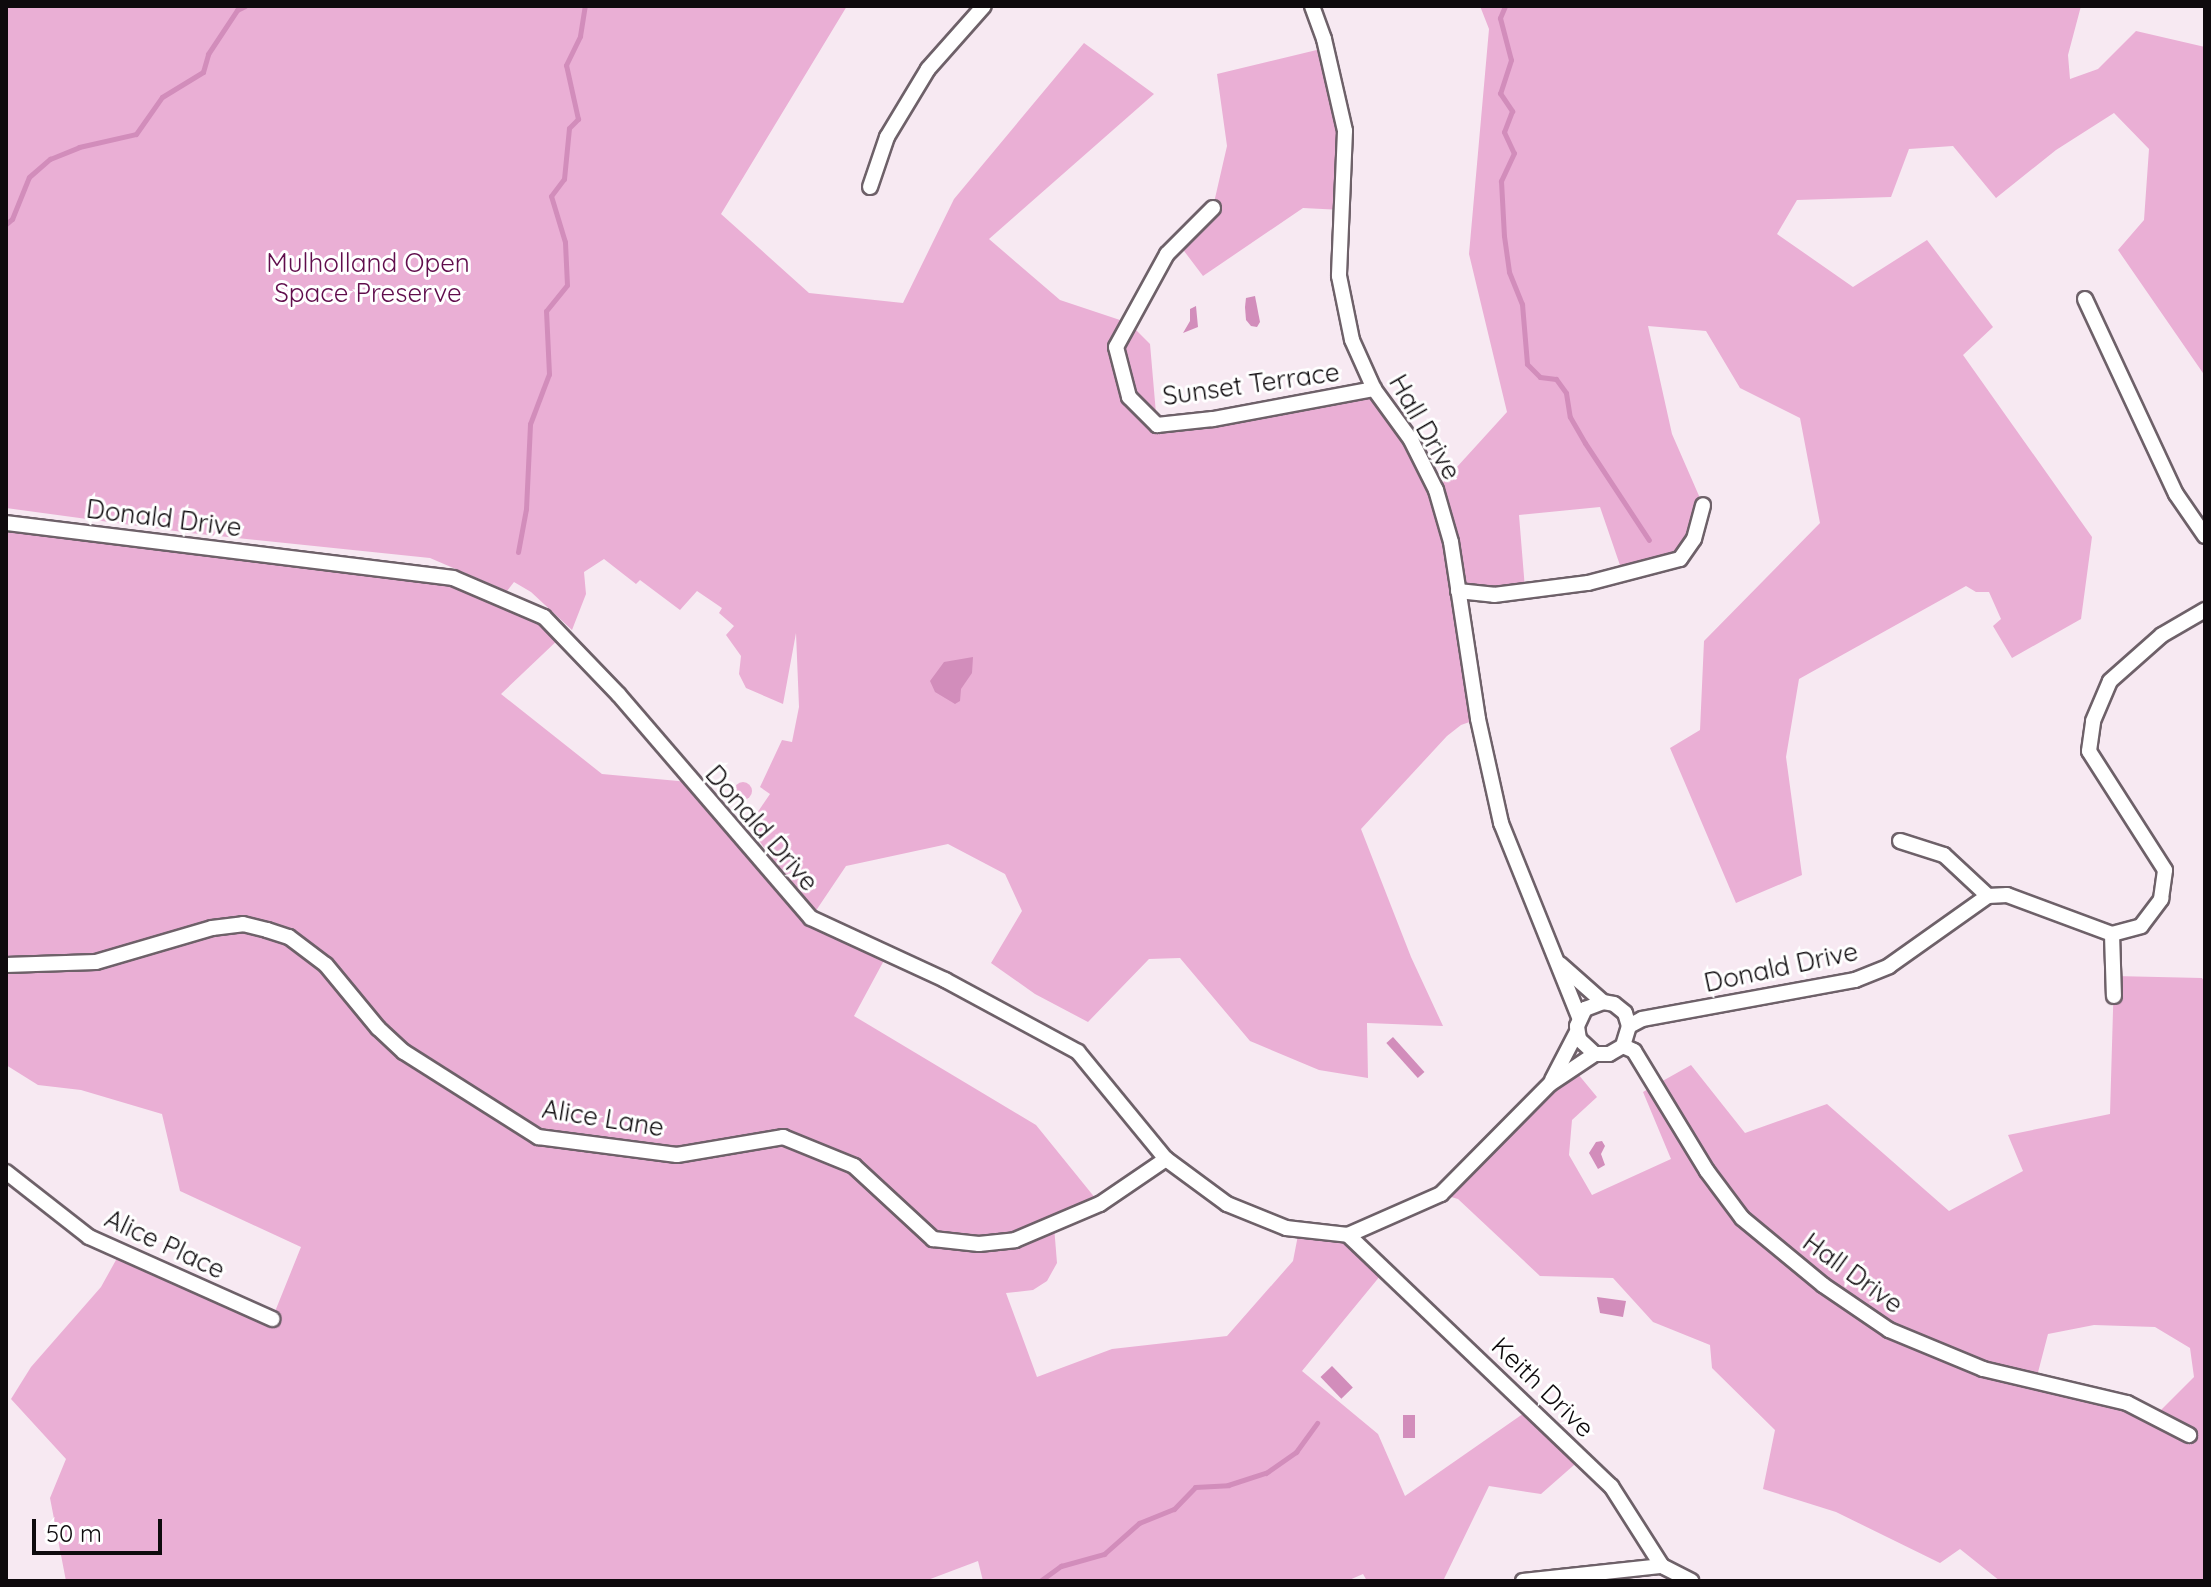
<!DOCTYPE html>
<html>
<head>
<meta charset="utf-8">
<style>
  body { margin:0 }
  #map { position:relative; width:2211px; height:1587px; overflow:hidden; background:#f7e9f2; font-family:Quicksand,sans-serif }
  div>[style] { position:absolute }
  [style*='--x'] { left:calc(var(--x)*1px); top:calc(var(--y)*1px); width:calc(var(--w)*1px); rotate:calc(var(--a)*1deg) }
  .green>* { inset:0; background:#eaafd5 }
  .round { border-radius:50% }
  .water>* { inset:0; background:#d28dbb; transform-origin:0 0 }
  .stream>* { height:5px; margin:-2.5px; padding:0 2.5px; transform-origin:2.5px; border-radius:2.5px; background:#d28dbb }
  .roads { filter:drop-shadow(2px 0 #6e6169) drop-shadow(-2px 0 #6e6169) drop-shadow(0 2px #6e6169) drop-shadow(0 -2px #6e6169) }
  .minor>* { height:14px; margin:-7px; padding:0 7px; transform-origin:7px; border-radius:7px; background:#fff }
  span { translate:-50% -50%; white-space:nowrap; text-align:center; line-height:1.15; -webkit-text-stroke:6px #fff; paint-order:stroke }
  .park-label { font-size:26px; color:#600d4c }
  .street-label { font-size:26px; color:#0e0a0d }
  .frame { position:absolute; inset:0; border:8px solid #0e0a0d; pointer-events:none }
  .scale { position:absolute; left:32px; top:1519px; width:130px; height:36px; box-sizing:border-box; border:4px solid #0e0a0d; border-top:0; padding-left:10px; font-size:24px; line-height:28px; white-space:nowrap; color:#0e0a0d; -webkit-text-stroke:6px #fff; paint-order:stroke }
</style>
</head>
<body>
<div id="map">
  <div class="green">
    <div style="clip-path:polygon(6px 6px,847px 6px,721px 214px,809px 293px,903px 303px,954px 199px,1084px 43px,1154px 94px,989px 239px,1060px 300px,1129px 323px,1150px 344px,1157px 425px,1374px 389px,1436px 490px,1507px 412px,1469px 254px,1489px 29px,1480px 6px,2081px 6px,2068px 55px,2070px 79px,2098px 69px,2136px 31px,2205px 47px,2205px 376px,2118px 250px,2144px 220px,2149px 149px,2114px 113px,2056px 150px,1996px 198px,1953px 146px,1909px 149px,1891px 197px,1797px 200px,1777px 234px,1853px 287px,1927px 240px,1993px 327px,1963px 355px,2092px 537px,2081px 619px,2012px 658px,1993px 626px,2001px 619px,1989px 592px,1976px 592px,1966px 586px,1799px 679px,1786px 757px,1802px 875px,1736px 903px,1670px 748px,1700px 730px,1704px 641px,1820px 523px,1800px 418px,1740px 388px,1706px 331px,1648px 326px,1672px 434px,1703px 505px,1680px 559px,1623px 574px,1600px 507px,1519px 515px,1525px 589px,1458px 592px,1478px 719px,1461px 725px,1447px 736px,1361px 829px,1411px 957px,1443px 1026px,1367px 1023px,1368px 1078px,1319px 1070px,1250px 1041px,1180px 958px,1149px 959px,1088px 1022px,1035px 994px,991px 963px,1022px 911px,1005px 874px,948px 844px,846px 866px,811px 918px,888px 953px,854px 1016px,1036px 1125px,1100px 1204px,1054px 1226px,1057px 1263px,1047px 1281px,1033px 1290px,1006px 1293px,1037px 1377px,1112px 1349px,1227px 1336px,1293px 1261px,1299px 1230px,1348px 1235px,1385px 1270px,1302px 1371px,1378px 1434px,1405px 1496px,1530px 1409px,1582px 1458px,1541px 1494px,1489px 1486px,1443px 1581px,1367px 1581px,1363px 1574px,1347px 1581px,983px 1581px,978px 1561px,925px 1581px,66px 1581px,50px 1498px,66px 1459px,11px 1399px,31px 1367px,101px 1287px,121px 1251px,272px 1319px,301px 1247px,180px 1191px,162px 1114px,81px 1090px,38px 1085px,6px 1065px,6px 523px,453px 578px,544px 617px,562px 636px,501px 694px,602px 774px,689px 782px,806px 911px,749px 825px,770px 794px,760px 787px,782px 740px,792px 742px,799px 707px,796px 633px,783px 704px,746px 688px,739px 674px,741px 656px,726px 635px,734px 626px,719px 613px,722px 608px,697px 591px,680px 610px,640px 580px,636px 584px,604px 559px,584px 572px,586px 594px,572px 630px,531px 592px,514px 582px,507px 591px,430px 558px,190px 533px,6px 508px)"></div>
    <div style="clip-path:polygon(1325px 48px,1345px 131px,1342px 210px,1303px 208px,1203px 276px,1178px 243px,1213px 207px,1227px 146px,1217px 74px)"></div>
    <div class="round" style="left:734px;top:782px;width:18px;height:18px"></div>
    <div style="clip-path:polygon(evenodd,2114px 976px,2202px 978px,2205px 983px,2205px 1581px,2000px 1581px,1960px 1549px,1940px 1563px,1836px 1512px,1763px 1489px,1775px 1430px,1712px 1368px,1710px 1345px,1653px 1322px,1613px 1278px,1540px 1276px,1458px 1199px,1441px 1194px,1573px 1068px,1597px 1097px,1572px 1120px,1569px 1155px,1592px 1195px,1671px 1159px,1643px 1092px,1691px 1065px,1745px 1133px,1827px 1104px,1949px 1211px,2023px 1171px,2008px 1135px,2110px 1114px,2114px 976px,2094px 1325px,2155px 1327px,2190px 1348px,2194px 1377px,2155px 1416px,2036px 1380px,2048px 1334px,2094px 1325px)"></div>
  </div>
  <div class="water">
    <div style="clip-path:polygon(1255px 296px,1260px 322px,1257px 327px,1251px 326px,1246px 320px,1245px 307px,1246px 298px)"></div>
    <div style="clip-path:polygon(1196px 306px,1198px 327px,1183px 333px,1190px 321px,1190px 309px)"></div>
    <div style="clip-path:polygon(973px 657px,972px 673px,961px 689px,960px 701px,955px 704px,935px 692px,930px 681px,944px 662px)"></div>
    <div style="left:1393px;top:1037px;width:47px;height:9px;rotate:48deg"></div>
    <div style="clip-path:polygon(1596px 1142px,1602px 1141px,1605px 1146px,1601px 1154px,1605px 1165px,1598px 1169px,1589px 1153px)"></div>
    <div style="clip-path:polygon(1597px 1297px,1626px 1301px,1623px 1317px,1600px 1313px)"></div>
    <div style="left:1332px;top:1366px;width:30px;height:16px;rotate:46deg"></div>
    <div style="left:1403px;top:1415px;width:12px;height:23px"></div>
  </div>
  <div class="stream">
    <div style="--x:1505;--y:6;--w:13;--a:113"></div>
    <div style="--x:1500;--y:18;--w:43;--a:75.3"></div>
    <div style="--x:1511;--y:60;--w:35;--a:108"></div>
    <div style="--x:1500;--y:93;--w:22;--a:56"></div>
    <div style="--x:1512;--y:111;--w:22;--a:111"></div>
    <div style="--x:1504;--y:132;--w:23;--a:65"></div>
    <div style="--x:1514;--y:153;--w:31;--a:115"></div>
    <div style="--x:1501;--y:181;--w:55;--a:86.9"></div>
    <div style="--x:1504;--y:236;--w:36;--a:82"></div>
    <div style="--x:1509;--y:272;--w:35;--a:68"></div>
    <div style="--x:1522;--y:304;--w:60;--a:85.2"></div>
    <div style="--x:1527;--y:364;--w:18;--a:45"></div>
    <div style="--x:1540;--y:377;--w:16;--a:7"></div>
    <div style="--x:1556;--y:379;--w:17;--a:54"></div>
    <div style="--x:1566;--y:393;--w:24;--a:81"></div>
    <div style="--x:1570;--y:417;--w:30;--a:60"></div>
    <div style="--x:1585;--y:443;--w:116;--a:56.6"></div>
    <div style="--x:6;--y:224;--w:8;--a:-40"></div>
    <div style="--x:12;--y:219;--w:45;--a:-68"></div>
    <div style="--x:29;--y:177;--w:28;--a:-41"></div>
    <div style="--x:50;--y:159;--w:31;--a:-22"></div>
    <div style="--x:79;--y:147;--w:58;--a:-12.8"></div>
    <div style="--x:136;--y:134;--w:45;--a:-54.9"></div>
    <div style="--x:162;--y:97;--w:48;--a:-31.4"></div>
    <div style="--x:203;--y:72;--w:19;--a:-74"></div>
    <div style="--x:208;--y:54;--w:53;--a:-56.6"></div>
    <div style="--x:237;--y:10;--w:9;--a:-27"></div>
    <div style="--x:518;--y:552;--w:44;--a:-79.5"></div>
    <div style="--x:526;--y:509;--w:85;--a:-87.3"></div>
    <div style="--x:530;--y:424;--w:53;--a:-69.2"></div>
    <div style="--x:549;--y:374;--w:63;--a:-92.7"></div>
    <div style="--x:546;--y:311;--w:33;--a:-51"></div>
    <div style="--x:567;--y:285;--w:43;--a:-92.7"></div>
    <div style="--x:565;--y:242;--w:48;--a:-106.9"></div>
    <div style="--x:551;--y:196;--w:21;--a:-53"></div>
    <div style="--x:564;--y:179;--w:51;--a:-84.4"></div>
    <div style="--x:569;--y:128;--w:13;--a:-45"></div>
    <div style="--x:578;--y:119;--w:55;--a:-102.5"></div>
    <div style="--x:566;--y:65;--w:32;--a:-64"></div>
    <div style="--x:580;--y:36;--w:30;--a:-81"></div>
    <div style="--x:1040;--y:1581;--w:26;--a:-36"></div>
    <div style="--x:1061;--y:1566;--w:45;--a:-15.6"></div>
    <div style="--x:1104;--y:1554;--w:47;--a:-41.5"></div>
    <div style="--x:1139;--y:1523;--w:38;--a:-22"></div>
    <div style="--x:1174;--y:1509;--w:30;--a:-46"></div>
    <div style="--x:1195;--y:1487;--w:33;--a:-3"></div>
    <div style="--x:1228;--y:1485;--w:40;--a:-18"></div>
    <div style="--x:1266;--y:1473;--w:37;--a:-35"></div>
    <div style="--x:1296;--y:1452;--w:36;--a:-54"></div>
  </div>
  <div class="roads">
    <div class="minor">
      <div style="--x:1312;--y:6;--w:35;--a:70"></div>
      <div style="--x:1324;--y:39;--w:94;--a:77.1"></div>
      <div style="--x:1345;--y:131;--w:145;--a:92.4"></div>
      <div style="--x:1339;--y:276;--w:65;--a:78.5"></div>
      <div style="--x:1352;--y:340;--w:54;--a:65.8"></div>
      <div style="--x:1374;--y:389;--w:63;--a:54"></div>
      <div style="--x:1411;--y:440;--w:56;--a:63.4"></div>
      <div style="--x:1436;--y:490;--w:54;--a:73.9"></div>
      <div style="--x:1451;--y:542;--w:179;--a:81.3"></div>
      <div style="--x:1478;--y:719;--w:107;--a:77.5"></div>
      <div style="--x:1501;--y:823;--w:209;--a:68.1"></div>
      <div style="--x:870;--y:187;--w:53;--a:-71.2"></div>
      <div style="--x:887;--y:137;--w:79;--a:-58.9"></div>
      <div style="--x:928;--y:69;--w:84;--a:-48.4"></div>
      <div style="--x:1213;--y:208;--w:65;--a:135"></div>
      <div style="--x:1167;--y:254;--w:106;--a:118.7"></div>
      <div style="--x:1116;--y:347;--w:52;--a:75.4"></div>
      <div style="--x:1129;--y:397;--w:40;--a:45"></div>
      <div style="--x:1157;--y:425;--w:56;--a:-6.1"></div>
      <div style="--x:1213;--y:419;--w:164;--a:-10.6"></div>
      <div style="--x:2085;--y:299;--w:215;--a:65"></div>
      <div style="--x:2176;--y:494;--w:51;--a:55.4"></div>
      <div style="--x:6;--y:523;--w:450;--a:7"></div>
      <div style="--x:453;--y:578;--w:99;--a:23.2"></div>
      <div style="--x:544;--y:617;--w:108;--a:46.1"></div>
      <div style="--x:619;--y:695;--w:294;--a:49.3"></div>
      <div style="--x:811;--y:918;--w:148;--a:24.8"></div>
      <div style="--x:945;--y:980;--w:151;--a:28.4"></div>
      <div style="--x:1078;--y:1052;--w:139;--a:50.6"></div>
      <div style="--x:1166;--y:1159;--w:76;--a:36.4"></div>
      <div style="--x:1227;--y:1204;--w:64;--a:22.1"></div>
      <div style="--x:1286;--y:1228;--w:62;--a:6.4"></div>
      <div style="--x:1348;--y:1235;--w:102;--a:-23.8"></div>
      <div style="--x:1441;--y:1194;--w:155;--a:-45.3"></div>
      <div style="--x:1550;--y:1084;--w:54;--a:-33.7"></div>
      <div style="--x:1458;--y:591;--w:36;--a:6"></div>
      <div style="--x:1494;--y:595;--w:95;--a:-7.3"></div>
      <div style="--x:1588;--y:583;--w:95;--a:-14.6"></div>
      <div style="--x:1680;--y:559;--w:24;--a:-55"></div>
      <div style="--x:1694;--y:539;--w:35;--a:-75"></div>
      <div style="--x:1900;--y:841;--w:46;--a:17.7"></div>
      <div style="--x:1944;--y:855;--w:60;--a:43"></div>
      <div style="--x:2112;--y:934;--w:62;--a:88.2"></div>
      <div style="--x:1560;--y:964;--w:57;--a:41.5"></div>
      <div style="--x:1603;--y:1002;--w:11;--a:10"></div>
      <div style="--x:1614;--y:1004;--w:14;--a:39"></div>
      <div style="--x:1625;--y:1013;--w:14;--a:73"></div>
      <div style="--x:1629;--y:1026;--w:21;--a:107"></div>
      <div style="--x:1623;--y:1046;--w:16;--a:150"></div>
      <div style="--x:1609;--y:1054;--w:14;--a:180"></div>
      <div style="--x:1595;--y:1054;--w:22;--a:-137"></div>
      <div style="--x:1579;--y:1039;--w:13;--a:-99"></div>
      <div style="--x:1577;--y:1026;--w:19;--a:-65"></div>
      <div style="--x:1585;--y:1009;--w:19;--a:-21"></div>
      <div style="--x:6;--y:965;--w:90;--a:-1.9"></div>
      <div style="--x:96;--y:962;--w:121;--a:-16.3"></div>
      <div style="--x:212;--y:928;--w:31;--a:-7"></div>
      <div style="--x:243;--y:924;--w:25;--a:14"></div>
      <div style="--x:267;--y:930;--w:23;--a:18"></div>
      <div style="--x:289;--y:937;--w:46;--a:37.1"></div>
      <div style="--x:326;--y:965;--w:82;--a:50.5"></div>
      <div style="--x:378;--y:1028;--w:35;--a:43"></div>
      <div style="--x:404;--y:1052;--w:159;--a:32.4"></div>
      <div style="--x:538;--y:1137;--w:140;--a:7.4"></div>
      <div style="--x:677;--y:1155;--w:108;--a:-9.6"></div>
      <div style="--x:783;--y:1137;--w:77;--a:22.2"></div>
      <div style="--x:854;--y:1166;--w:108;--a:42.7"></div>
      <div style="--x:933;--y:1239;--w:46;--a:6.2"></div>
      <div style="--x:979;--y:1244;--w:36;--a:-6"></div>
      <div style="--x:1015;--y:1240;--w:92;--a:-23"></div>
      <div style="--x:1100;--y:1204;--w:80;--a:-34.3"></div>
      <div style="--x:1629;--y:1026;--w:15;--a:-28"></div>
      <div style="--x:1642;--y:1019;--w:217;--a:-10.4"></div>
      <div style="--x:1855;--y:980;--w:37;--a:-22"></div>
      <div style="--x:1889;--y:966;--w:121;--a:-35.3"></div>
      <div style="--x:1988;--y:896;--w:19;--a:-3"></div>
      <div style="--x:2007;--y:895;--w:112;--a:20.4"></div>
      <div style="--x:2112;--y:934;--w:30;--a:-15"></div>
      <div style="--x:2141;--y:926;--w:34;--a:-53"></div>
      <div style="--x:2161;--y:899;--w:29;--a:-82"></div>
      <div style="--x:2165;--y:870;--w:141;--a:-122.6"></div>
      <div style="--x:2089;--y:751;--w:30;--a:-82"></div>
      <div style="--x:2093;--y:721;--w:43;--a:-67"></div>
      <div style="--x:2110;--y:681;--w:69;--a:-41.5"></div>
      <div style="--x:2162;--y:635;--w:50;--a:-30.2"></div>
      <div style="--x:1623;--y:1046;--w:12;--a:24"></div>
      <div style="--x:1634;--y:1051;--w:140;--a:58.7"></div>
      <div style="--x:1707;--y:1171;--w:59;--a:53.3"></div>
      <div style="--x:1742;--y:1218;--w:105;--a:39.6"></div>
      <div style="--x:1823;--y:1285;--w:80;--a:34.3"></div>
      <div style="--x:1889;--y:1330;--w:102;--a:22.5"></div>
      <div style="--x:1983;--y:1369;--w:148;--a:13.3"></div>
      <div style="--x:2127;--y:1403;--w:70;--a:27.3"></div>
      <div style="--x:1552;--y:1080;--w:54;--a:-62.5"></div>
      <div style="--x:6;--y:1172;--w:105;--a:38.1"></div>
      <div style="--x:89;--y:1237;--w:201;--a:24.1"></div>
      <div style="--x:1348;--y:1235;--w:364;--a:43.7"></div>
      <div style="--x:1611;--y:1486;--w:95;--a:57.5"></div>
      <div style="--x:1662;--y:1566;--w:33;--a:27"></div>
      <div style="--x:1523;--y:1581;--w:140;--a:-6.2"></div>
    </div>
  </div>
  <div class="park-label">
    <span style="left:368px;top:278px">Mulholland Open<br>Space Preserve</span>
  </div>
  <div class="street-label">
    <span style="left:1251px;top:384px;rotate:-8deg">Sunset Terrace</span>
    <span style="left:1425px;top:427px;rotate:60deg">Hall Drive</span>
    <span style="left:164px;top:518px;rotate:7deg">Donald Drive</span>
    <span style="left:762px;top:828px;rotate:49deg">Donald Drive</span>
    <span style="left:1781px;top:967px;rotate:-12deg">Donald Drive</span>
    <span style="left:603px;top:1118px;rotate:9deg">Alice Lane</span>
    <span style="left:165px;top:1244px;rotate:25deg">Alice Place</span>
    <span style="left:1853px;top:1273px;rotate:36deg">Hall Drive</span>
    <span style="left:1543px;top:1387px;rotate:44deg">Keith Drive</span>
  </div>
  <div class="frame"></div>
  <div class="scale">50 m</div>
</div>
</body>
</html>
